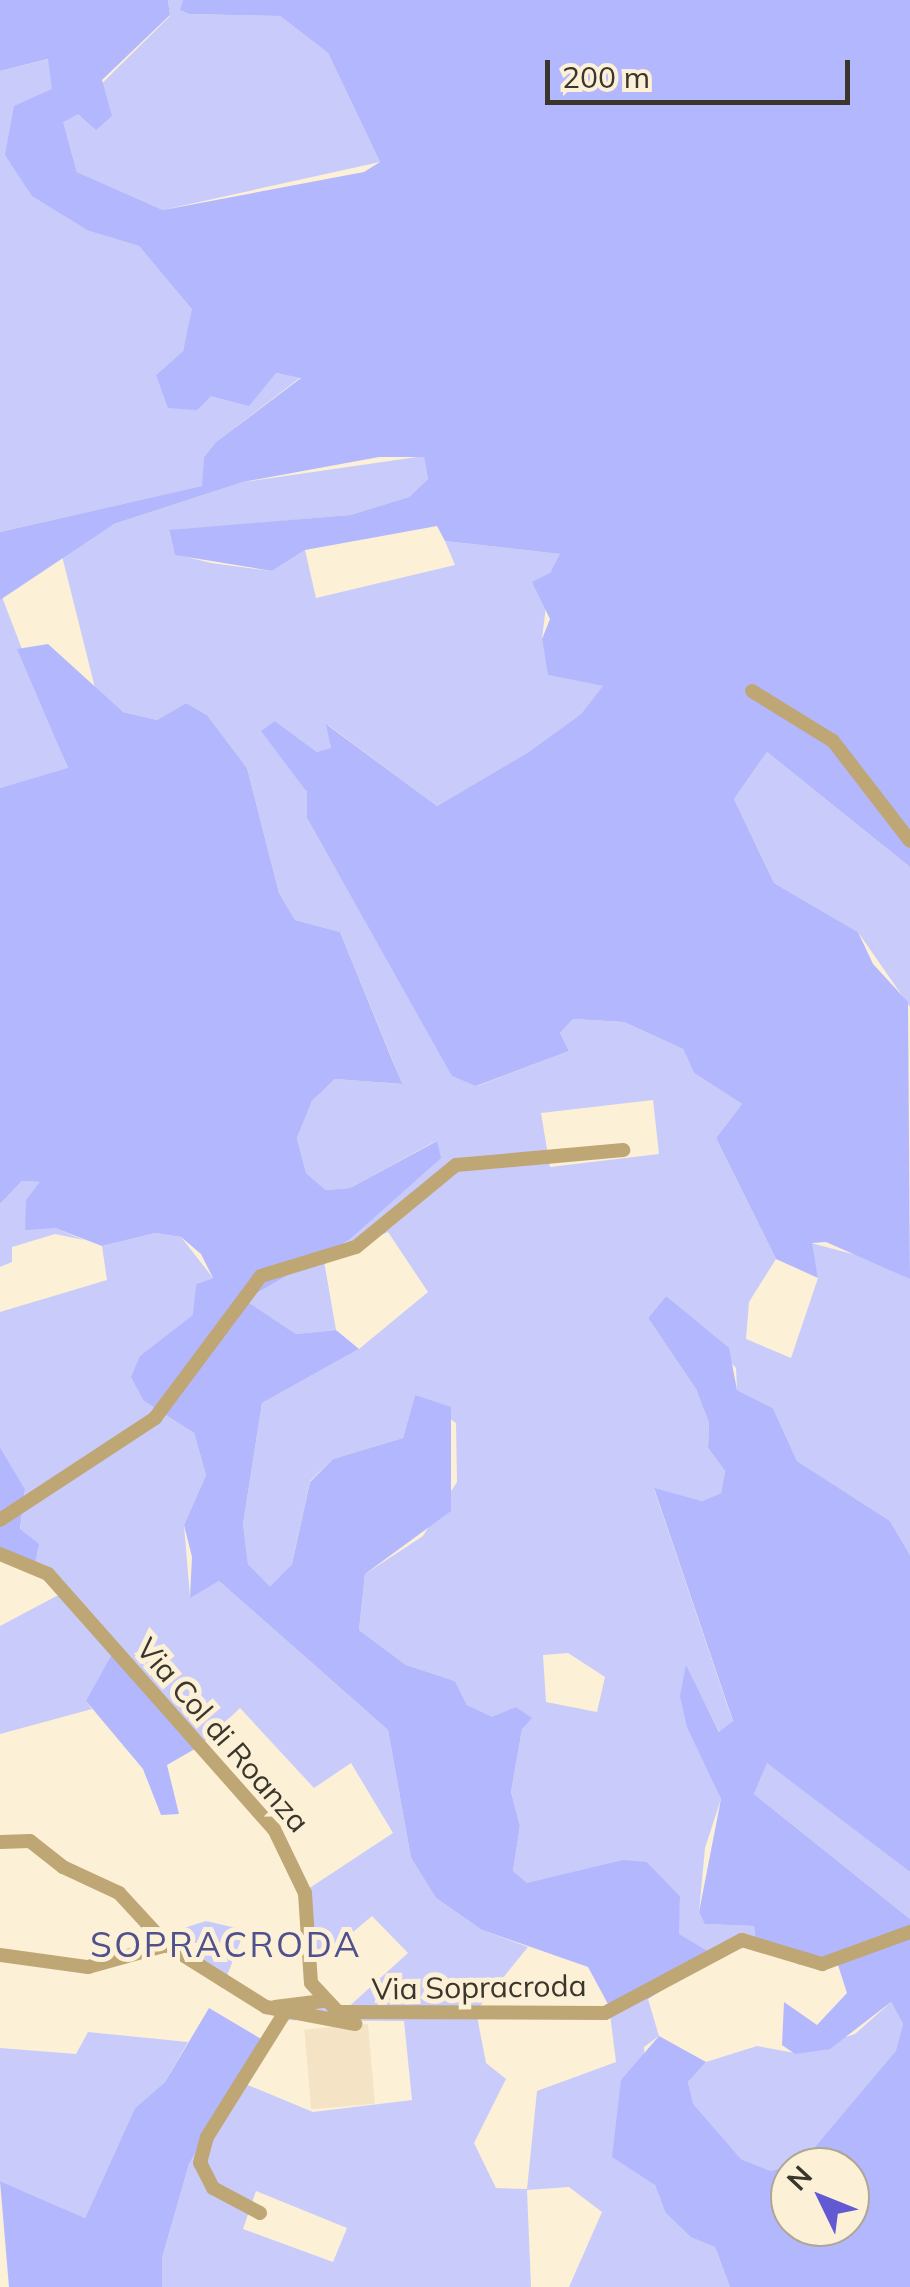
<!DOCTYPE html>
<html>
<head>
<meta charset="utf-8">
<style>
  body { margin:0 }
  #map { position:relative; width:910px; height:2287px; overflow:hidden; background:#fcf0d7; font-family:Mulish,sans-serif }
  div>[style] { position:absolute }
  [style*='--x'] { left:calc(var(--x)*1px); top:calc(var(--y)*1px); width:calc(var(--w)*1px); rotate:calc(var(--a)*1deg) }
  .built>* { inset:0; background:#f4e4c5; transform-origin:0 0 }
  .green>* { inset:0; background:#c9ccfb }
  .forest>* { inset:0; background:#b3b7fe }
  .minor>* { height:14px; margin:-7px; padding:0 7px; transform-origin:7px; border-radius:7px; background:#bfa775 }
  span { translate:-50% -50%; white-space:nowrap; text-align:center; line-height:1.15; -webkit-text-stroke:10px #fcf0d7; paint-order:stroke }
  .street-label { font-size:30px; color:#3b362c }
  .quarter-label { font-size:35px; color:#4f508e; letter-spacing:2.5px }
  .north { position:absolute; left:770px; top:2147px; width:100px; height:100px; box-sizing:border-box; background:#fcf0d7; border:2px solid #afa693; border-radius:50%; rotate:313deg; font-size:28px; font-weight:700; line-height:40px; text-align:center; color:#3b362c }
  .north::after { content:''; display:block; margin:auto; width:35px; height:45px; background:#625ad3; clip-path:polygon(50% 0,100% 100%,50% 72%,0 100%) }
  .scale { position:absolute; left:545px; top:60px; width:305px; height:45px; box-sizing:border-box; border:5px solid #3b362c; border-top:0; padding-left:12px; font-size:30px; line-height:35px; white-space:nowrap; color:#3b362c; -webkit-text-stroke:8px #fcf0d7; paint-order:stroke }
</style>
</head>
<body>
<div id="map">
  <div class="built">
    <div style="left:368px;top:2024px;width:80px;height:64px;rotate:85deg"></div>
  </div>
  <div class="green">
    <div style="clip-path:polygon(168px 0,183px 0,181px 10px,189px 14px,280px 16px,328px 53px,380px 162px,163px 210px,77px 172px,63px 122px,170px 16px)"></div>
    <div style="clip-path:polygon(49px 59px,89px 231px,139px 246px,193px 309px,183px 351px,156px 375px,211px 396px,276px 373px,301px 377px,216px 442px,204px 457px,203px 486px,0 532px,0 71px)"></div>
    <div style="clip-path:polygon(evenodd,424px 456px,428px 479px,409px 497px,350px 515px,169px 531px,175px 554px,211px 563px,272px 571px,305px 550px,316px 598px,455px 565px,445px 541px,561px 554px,550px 573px,542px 639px,549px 675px,604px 686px,581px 714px,527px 753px,437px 806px,328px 725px,331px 749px,317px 752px,275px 721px,307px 793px,307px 818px,453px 1076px,477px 1086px,569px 1051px,560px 1033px,573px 1019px,624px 1022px,683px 1049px,694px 1073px,742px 1104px,716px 1138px,776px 1259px,749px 1302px,746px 1339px,791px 1358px,818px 1278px,811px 1243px,879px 1261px,910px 1279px,910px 1555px,890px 1521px,797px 1461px,773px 1408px,737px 1390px,736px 1368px,666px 1296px,648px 1318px,696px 1389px,709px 1423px,708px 1448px,725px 1471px,721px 1493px,702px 1501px,654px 1489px,733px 1722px,720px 1733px,686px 1667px,703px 1758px,721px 1799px,705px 1848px,699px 1912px,706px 1924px,754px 1926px,756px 1944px,716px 1956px,678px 1934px,680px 1896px,647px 1862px,527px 1884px,513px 1871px,520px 1826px,511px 1792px,522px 1728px,531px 1718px,516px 1707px,492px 1718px,467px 1705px,455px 1681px,406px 1665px,359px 1630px,365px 1574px,423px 1536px,457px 1482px,456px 1423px,415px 1395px,403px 1438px,333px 1459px,310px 1481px,292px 1564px,270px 1588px,248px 1564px,243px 1524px,262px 1403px,359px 1349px,428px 1292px,388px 1232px,324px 1261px,336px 1330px,296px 1334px,245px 1300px,349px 1240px,401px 1191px,436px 1141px,350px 1188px,326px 1190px,306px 1173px,297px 1138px,312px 1101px,335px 1079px,401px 1084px,393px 1061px,340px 932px,295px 920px,279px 893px,247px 768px,207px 715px,186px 703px,157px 720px,123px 712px,96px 692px,62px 556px,114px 524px,243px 482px,424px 456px,653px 1100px,659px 1154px,550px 1167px,541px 1113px,653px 1100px,424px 456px,568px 1653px,605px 1677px,597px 1712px,546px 1702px,543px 1655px,568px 1653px)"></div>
    <div style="clip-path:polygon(2px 597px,68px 769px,0 788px,0 600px)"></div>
    <div style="clip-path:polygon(767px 752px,910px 867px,910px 1007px,858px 932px,774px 883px,734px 799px)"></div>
    <div style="clip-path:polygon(22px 1181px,42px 1182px,55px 1228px,84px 1240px,55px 1234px,12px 1247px,12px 1262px,0 1267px,0 1204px)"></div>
    <div style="clip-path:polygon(evenodd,155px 1233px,181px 1237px,213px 1278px,196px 1284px,194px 1315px,141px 1356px,144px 1401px,194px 1433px,206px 1475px,184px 1525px,190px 1597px,219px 1581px,388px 1730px,411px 1858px,436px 1898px,482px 1930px,528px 1947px,476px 2011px,486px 2063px,506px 2079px,474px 2143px,496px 2188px,527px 2189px,537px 2091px,616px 2062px,609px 2006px,648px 1999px,659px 2036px,644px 2047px,655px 2185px,665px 2212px,715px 2247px,730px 2287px,569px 2287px,602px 2212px,569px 2187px,527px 2190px,531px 2287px,162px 2287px,162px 2258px,189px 2164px,238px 2081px,313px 2112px,412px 2100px,404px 2021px,275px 2020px,330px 2002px,344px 2011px,408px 1953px,372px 1916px,327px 1954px,313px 1947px,308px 1889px,393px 1833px,351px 1763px,314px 1788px,240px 1708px,200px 1746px,86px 1701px,92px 1709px,0 1734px,0 1626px,68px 1590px,34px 1567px,20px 1530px,25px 1489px,0 1447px,0 1312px,107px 1280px,102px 1246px,155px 1233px,256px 2191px,347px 2228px,333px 2262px,243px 2229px,256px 2191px)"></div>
    <div style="clip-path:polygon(767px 1762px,910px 1872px,910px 1919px,754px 1794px)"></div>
    <div style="clip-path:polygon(206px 1921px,245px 1930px,222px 1988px,155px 1937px)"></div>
    <div style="clip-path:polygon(891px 2002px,903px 2024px,897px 2051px,803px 2161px,771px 2171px,741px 2159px,692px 2104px,688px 2082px,706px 2062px,757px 2046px,795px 2053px,855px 2034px)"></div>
    <div style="clip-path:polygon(88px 2032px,188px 2042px,165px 2082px,135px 2108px,85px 2218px,0 2181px,0 2048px,76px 2054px)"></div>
  </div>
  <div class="forest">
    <div style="clip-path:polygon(0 0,168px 0,170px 15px,102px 80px,112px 116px,96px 130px,78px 114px,63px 122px,77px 172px,163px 210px,364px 172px,380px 162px,328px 53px,280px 16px,189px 14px,180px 10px,183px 0,910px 0,910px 867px,767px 752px,734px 799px,774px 883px,858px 932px,873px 964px,908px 1002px,910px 1279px,826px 1242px,812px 1243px,818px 1278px,776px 1259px,716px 1138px,742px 1104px,694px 1073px,683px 1049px,624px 1022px,573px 1019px,560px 1033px,569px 1051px,476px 1086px,452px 1076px,307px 818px,307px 792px,261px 731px,275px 721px,317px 752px,331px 748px,326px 724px,437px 806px,527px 753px,581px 714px,603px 686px,548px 675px,542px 639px,550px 619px,532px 582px,550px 573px,560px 554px,445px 541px,437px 526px,305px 550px,272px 571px,175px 555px,169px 530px,350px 515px,409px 497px,428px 479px,424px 457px,379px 457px,243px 482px,114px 524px,0 600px,0 532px,202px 486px,204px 457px,216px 442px,301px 378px,276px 373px,249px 406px,211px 396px,197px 410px,168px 408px,156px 375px,183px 351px,192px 309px,139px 246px,89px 231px,32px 196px,5px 155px,14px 106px,52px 89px,48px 59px,0 71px)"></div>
    <div style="clip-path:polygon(48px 644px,123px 712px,157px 720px,186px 703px,207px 715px,247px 768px,279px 893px,295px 920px,340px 932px,402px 1084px,335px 1079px,312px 1101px,297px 1138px,306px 1173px,326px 1190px,350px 1188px,437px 1141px,441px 1158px,349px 1240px,245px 1300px,296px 1334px,336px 1330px,359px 1349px,262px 1403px,243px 1524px,248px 1564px,270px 1587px,292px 1564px,310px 1482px,333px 1459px,403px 1438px,415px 1395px,451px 1407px,451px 1511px,365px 1574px,359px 1630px,406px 1665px,455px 1681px,467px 1705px,492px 1717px,516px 1707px,532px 1718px,522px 1729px,511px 1792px,520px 1826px,513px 1871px,527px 1883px,623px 1860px,647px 1862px,680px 1896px,679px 1934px,716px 1956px,648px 1999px,609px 2006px,588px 1967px,482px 1930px,436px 1898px,411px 1858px,388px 1730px,219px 1581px,190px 1598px,192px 1557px,184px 1525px,206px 1475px,194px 1433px,144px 1401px,131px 1377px,140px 1356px,193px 1315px,196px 1284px,213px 1278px,201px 1254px,181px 1237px,155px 1233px,102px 1246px,55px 1228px,25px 1230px,26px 1200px,40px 1182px,22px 1181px,0 1204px,0 788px,68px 768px,17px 649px)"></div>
    <div style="clip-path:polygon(evenodd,666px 1296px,729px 1348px,737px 1390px,773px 1408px,797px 1461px,890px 1521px,910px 1555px,910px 1872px,767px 1763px,754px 1794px,910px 1919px,910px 2287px,730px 2287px,715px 2247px,691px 2237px,665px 2212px,655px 2185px,612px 2157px,621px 2080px,659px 2036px,706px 2062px,688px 2082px,693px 2104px,741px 2159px,771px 2171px,803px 2161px,896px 2051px,903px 2024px,891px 2002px,830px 2049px,795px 2054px,782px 2045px,784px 2002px,817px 2025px,847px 1993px,837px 1962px,800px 1965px,756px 1944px,754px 1926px,705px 1924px,699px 1912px,721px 1799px,687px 1727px,680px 1696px,686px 1665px,719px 1732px,733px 1721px,654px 1488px,702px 1501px,721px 1493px,725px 1471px,708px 1448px,709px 1423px,696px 1389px,648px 1318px,666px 1296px,790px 2167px,850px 2167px,850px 2227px,790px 2227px,790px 2167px)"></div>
    <div style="clip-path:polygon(0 1447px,25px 1489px,20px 1529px,39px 1544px,34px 1567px,0 1552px)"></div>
    <div style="clip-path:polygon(116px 1647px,200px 1746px,167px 1765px,179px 1814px,161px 1815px,143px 1769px,86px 1701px)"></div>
    <div style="clip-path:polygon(209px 2008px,263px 2040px,189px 2164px,162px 2258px,162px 2287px,9px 2287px,0 2181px,85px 2218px,135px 2108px,165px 2082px)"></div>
  </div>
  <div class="minor">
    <div style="--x:752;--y:691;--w:95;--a:31.7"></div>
    <div style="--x:833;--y:741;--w:126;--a:52.4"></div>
    <div style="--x:0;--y:1520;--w:186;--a:-33.3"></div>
    <div style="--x:155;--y:1418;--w:177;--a:-53.3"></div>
    <div style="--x:261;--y:1276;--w:99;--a:-17"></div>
    <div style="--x:356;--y:1247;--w:129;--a:-39.4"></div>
    <div style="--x:456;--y:1165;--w:168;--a:-5.1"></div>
    <div style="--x:0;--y:1554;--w:52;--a:22.6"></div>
    <div style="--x:48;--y:1574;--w:341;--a:48.5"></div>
    <div style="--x:274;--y:1829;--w:71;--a:64.2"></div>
    <div style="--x:305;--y:1893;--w:90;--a:86.2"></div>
    <div style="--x:311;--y:1983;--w:40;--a:47"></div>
    <div style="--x:338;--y:2012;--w:267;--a:0.2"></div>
    <div style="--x:605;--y:2013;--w:155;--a:-28.1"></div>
    <div style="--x:742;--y:1940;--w:84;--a:16.7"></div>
    <div style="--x:822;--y:1964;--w:94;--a:-20"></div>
    <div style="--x:0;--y:1842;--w:30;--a:-2"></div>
    <div style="--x:30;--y:1841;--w:42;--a:38.2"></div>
    <div style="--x:63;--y:1867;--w:62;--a:24.9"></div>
    <div style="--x:119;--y:1893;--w:71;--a:47.3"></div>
    <div style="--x:0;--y:1955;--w:89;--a:7.8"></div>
    <div style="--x:88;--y:1967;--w:82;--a:-15.6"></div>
    <div style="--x:167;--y:1945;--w:117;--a:32.1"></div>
    <div style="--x:266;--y:2007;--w:91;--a:10.8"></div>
    <div style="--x:275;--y:2007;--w:48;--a:-7.1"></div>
    <div style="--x:260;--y:2213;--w:53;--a:-152"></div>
    <div style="--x:213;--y:2188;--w:28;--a:-117"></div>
    <div style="--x:200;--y:2163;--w:27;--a:-75"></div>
    <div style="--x:207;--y:2137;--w:145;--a:-58"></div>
  </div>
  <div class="street-label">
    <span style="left:223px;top:1735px;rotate:49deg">Via Col di Roanza</span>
    <span style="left:479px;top:1987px;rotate:-1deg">Via Sopracroda</span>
  </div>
  <div class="quarter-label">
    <span style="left:226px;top:1944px">SOPRACRODA</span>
  </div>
  <div class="north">N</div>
  <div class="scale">200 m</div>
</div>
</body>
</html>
